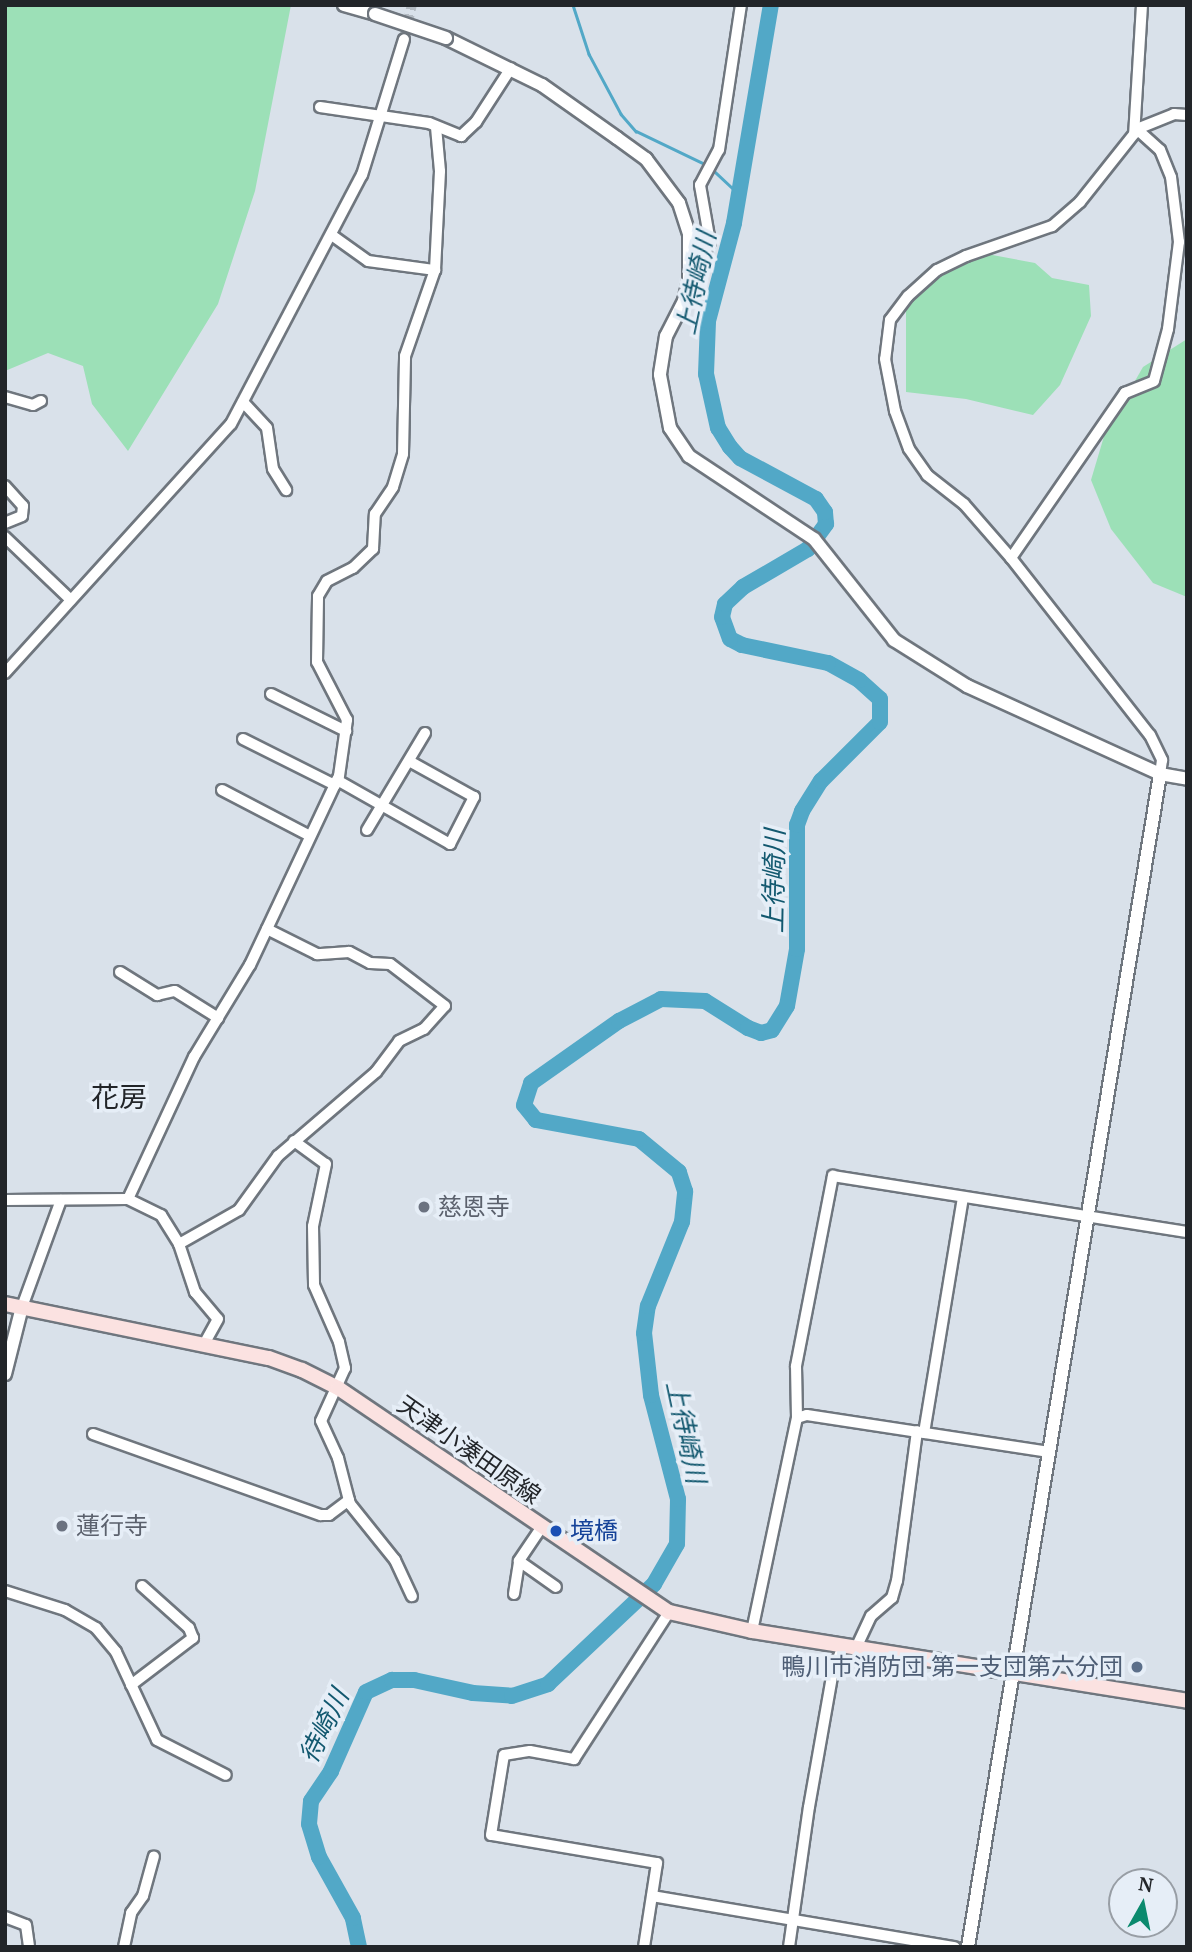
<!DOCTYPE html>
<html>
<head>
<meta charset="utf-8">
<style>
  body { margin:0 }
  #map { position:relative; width:1192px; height:1952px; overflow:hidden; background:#d9e1ea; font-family:"PT Serif","Noto Sans JP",serif }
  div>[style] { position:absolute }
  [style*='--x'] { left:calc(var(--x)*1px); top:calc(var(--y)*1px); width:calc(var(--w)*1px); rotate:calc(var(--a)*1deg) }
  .green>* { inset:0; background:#9ce0b7 }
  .stream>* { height:2.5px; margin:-1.25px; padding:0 1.25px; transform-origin:1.25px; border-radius:1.25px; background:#52a8c7 }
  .river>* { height:16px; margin:-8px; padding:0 8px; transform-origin:8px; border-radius:8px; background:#52a8c7 }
  .minor-tunnel>* { height:10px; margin-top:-5px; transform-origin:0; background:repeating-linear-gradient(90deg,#b4bbc3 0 10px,transparent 0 15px) }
  .roads { filter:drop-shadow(2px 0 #6f767e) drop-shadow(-2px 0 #6f767e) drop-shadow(0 2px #6f767e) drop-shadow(0 -2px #6f767e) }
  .minor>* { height:10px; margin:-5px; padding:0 5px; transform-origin:5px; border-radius:5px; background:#fff }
  .tertiary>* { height:12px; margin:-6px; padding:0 6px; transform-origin:6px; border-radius:6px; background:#fff }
  .secondary>* { height:14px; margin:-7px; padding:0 7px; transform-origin:7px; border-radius:7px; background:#fbe2e1 }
  .bridges { filter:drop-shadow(2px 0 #6f767e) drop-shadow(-2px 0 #6f767e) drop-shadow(0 2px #6f767e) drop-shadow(0 -2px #6f767e) }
  .tertiary-bridge>* { height:12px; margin:-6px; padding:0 6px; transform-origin:6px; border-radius:6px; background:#fff }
  .dots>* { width:19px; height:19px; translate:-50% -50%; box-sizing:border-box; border:4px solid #e6eef7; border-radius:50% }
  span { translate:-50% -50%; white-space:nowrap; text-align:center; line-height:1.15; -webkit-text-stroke:7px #e6eef7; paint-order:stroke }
  .worship-label { font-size:24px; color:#5b616d }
  .left { translate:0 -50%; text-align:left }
  .street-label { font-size:24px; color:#222529 }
  .transit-label { font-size:24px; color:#164399 }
  .service-label { font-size:24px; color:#4e5e75 }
  .right { translate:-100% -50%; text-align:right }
  .water-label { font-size:26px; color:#12586f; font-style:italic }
  .quarter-label { font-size:28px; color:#222529 }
  .frame { position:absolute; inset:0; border:7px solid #222529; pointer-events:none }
  .north { position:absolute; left:1108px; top:1868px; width:70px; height:70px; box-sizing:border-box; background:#e6eef7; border:2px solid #989ea5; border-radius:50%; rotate:9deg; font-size:19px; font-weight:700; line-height:28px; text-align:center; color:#222529 }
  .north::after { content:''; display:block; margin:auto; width:24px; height:32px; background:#0b8a6e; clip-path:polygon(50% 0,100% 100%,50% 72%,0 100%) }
</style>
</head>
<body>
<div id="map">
  <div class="green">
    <div style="clip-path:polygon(5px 5px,291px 5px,255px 191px,218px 304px,128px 451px,92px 404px,83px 366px,48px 353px,5px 371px)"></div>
    <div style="clip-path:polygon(971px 251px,1035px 263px,1052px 278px,1089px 285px,1091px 316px,1060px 385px,1033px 415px,966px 399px,906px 392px,906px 311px,923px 276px)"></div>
    <div style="clip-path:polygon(1187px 339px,1187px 597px,1153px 583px,1111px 529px,1091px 480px,1105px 433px,1143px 367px)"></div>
  </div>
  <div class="stream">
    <div style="--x:573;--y:5;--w:52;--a:71.9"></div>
    <div style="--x:589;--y:54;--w:68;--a:61.9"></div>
    <div style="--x:621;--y:114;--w:23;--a:49"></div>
    <div style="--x:636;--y:131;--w:79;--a:25.6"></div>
    <div style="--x:712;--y:169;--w:37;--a:43"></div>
  </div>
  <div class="river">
    <div style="--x:359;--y:1947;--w:30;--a:-102"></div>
    <div style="--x:353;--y:1918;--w:70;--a:-119.1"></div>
    <div style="--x:319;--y:1857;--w:34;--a:-107"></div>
    <div style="--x:309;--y:1824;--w:23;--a:-85"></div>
    <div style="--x:311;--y:1801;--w:36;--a:-56"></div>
    <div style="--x:331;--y:1771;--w:86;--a:-66.1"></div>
    <div style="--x:366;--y:1692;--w:29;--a:-25"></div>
    <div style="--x:392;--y:1680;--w:22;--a:0"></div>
    <div style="--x:414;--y:1680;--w:60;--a:12.4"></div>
    <div style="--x:473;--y:1693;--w:39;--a:4"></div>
    <div style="--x:512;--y:1696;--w:38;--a:-18"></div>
    <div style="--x:548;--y:1684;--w:146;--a:-43.3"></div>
    <div style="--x:654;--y:1584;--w:46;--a:-60.1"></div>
    <div style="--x:677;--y:1544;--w:45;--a:-88.7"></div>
    <div style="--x:678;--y:1499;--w:107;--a:-104.6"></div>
    <div style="--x:651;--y:1395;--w:62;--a:-96.4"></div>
    <div style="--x:644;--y:1333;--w:27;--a:-82"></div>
    <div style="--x:648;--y:1306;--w:91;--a:-68"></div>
    <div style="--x:682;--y:1222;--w:31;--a:-84"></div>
    <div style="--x:685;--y:1191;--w:20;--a:-108"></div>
    <div style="--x:679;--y:1172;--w:52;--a:-140.5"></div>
    <div style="--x:639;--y:1139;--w:105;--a:-169.5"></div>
    <div style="--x:536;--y:1120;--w:19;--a:-129"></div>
    <div style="--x:524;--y:1105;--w:23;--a:-72"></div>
    <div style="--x:531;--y:1083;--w:108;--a:-35.2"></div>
    <div style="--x:619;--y:1021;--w:47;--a:-27.6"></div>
    <div style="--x:661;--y:999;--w:44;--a:2.6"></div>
    <div style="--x:705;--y:1001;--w:51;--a:32.1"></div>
    <div style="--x:748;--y:1028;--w:14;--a:21"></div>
    <div style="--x:761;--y:1033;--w:11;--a:-15"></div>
    <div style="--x:772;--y:1030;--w:28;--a:-58"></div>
    <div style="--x:787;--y:1006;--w:58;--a:-80"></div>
    <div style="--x:797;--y:949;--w:124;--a:-90"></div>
    <div style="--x:797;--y:825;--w:15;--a:-70"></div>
    <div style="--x:802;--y:811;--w:36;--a:-58"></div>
    <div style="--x:821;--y:781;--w:83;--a:-45"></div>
    <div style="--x:880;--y:722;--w:23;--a:-90"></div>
    <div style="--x:880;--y:699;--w:28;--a:-138"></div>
    <div style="--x:859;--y:680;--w:35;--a:-151"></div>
    <div style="--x:828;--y:663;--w:88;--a:-168.2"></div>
    <div style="--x:742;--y:645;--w:13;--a:-153"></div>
    <div style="--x:730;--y:639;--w:23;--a:-110"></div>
    <div style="--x:722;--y:617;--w:13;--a:-77"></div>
    <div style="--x:725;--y:604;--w:25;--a:-43"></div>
    <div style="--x:743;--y:587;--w:75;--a:-30.3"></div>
    <div style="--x:808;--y:549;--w:31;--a:-54"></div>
    <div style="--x:826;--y:524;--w:12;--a:-95"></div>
    <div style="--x:825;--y:512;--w:16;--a:-125"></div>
    <div style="--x:816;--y:499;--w:86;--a:-151.7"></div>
    <div style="--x:740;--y:458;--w:15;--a:-132"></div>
    <div style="--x:730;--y:447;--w:22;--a:-122"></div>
    <div style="--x:718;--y:428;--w:55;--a:-102.5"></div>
    <div style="--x:706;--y:374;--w:53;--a:-87.8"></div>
    <div style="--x:708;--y:321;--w:101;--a:-75.1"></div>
    <div style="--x:734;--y:223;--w:221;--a:-80.4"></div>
  </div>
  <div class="minor-tunnel">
    <div style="--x:404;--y:39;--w:35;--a:-77"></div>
  </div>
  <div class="roads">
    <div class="minor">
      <div style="--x:1142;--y:5;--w:129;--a:93.5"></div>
      <div style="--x:1134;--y:134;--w:87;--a:128.5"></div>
      <div style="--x:1080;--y:202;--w:37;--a:139"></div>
      <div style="--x:1052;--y:226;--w:91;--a:160.8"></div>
      <div style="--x:966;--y:256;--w:32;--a:154"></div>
      <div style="--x:937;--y:270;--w:39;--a:138"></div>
      <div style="--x:908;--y:296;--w:30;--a:127"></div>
      <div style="--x:890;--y:320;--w:39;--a:97"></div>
      <div style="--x:885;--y:359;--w:53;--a:79.1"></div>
      <div style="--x:895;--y:411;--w:40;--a:69.8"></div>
      <div style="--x:909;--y:449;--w:32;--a:55"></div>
      <div style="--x:927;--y:475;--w:47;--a:38.1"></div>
      <div style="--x:964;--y:504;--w:72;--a:49"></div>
      <div style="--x:1011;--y:558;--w:225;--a:51.9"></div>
      <div style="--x:1150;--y:735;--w:28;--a:64"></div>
      <div style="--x:1162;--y:760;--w:14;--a:98"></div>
      <div style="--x:320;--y:107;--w:110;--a:8.4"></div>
      <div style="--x:429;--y:123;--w:35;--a:22"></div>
      <div style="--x:461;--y:136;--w:21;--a:-43"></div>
      <div style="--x:476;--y:122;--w:64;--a:-57.1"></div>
      <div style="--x:333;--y:236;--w:43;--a:35.5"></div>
      <div style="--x:368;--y:261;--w:68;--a:7.7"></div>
      <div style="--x:689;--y:281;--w:44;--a:-61.7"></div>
      <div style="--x:710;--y:242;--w:58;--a:-100"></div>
      <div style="--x:700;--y:185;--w:40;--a:-62"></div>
      <div style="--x:719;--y:150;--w:147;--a:-81.4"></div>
      <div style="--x:5;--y:397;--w:29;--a:16"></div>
      <div style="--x:33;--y:405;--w:9;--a:-27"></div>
      <div style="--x:243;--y:402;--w:35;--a:47"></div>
      <div style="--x:267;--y:428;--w:41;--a:81.7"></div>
      <div style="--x:273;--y:469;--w:25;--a:58"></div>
      <div style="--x:5;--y:486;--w:27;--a:48"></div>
      <div style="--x:23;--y:506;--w:10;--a:96"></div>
      <div style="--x:22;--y:516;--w:18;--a:158"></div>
      <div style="--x:5;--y:537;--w:91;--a:43.7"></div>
      <div style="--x:1011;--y:558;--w:201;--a:-55.4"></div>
      <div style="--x:1125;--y:393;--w:31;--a:-22"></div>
      <div style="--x:1154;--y:381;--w:54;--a:-74.9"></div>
      <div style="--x:1168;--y:329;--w:88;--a:-82.8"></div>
      <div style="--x:1179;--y:242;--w:65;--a:-97"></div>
      <div style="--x:1171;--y:177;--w:29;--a:-112"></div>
      <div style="--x:1160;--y:150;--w:31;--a:-138"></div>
      <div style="--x:1137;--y:129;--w:40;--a:-22"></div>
      <div style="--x:1174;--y:114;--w:13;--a:4"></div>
      <div style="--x:5;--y:673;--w:336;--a:-47.8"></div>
      <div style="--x:231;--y:424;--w:281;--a:-62.3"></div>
      <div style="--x:362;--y:175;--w:142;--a:-72.8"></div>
      <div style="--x:271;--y:694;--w:84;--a:26.3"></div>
      <div style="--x:243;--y:739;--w:103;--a:26.6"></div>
      <div style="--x:337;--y:780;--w:130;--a:29.5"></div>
      <div style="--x:450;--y:844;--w:53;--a:-62.9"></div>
      <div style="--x:474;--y:797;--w:74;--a:-151"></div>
      <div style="--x:222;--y:790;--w:97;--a:27.6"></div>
      <div style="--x:367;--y:830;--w:113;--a:-59.1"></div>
      <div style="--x:120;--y:972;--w:44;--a:31.9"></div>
      <div style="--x:157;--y:995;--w:18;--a:-13"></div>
      <div style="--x:175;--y:991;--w:51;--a:32.1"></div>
      <div style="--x:294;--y:1141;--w:39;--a:36"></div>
      <div style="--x:326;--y:1164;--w:63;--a:101.8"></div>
      <div style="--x:313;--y:1226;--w:59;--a:89"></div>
      <div style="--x:314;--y:1285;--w:62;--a:66.3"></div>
      <div style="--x:339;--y:1342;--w:27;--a:77"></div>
      <div style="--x:345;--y:1368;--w:58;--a:114.4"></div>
      <div style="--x:321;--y:1421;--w:41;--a:65.3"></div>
      <div style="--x:338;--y:1458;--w:48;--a:75.4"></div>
      <div style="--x:350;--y:1504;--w:72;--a:51.2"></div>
      <div style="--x:395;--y:1560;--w:40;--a:65"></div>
      <div style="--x:128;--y:1199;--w:157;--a:-65.1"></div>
      <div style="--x:194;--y:1057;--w:108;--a:-58.7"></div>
      <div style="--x:250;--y:965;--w:209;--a:-64.8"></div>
      <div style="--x:339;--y:776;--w:57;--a:-81.9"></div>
      <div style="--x:347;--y:720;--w:65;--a:-117.3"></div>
      <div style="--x:317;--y:662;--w:66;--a:-89.1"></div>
      <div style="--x:318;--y:596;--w:17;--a:-59"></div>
      <div style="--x:327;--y:581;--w:29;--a:-27"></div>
      <div style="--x:353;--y:568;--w:28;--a:-44"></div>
      <div style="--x:373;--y:549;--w:35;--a:-87"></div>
      <div style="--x:375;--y:514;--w:32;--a:-56"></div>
      <div style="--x:393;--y:487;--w:34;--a:-73"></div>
      <div style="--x:403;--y:454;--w:98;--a:-88.8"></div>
      <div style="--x:405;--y:356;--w:91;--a:-70.8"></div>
      <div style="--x:435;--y:270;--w:99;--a:-87.1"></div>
      <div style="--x:440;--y:171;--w:44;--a:-95.2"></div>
      <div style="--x:5;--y:1200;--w:123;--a:-0.5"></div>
      <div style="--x:128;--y:1199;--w:37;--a:26"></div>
      <div style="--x:161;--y:1215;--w:34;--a:58"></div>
      <div style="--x:179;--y:1244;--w:51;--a:71.6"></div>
      <div style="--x:195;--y:1292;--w:35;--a:50"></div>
      <div style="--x:218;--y:1319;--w:29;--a:119"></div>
      <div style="--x:179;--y:1244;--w:69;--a:-29.5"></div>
      <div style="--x:239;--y:1210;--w:67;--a:-54.2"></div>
      <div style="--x:278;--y:1156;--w:129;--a:-40.6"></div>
      <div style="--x:376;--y:1072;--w:39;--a:-53"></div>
      <div style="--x:399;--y:1041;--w:28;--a:-26"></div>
      <div style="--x:424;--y:1029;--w:31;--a:-48"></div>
      <div style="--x:445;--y:1006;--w:69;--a:-142.6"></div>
      <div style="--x:390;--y:964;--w:20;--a:-177"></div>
      <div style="--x:370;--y:963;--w:24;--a:-152"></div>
      <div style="--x:349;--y:952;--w:32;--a:176"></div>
      <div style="--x:317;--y:954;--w:56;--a:-153.4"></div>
      <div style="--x:22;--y:1307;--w:114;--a:-70"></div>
      <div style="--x:797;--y:1418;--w:10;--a:-17"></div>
      <div style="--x:807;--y:1415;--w:245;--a:8.7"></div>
      <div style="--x:924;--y:1433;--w:239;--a:-80.6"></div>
      <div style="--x:93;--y:1434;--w:242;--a:19.6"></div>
      <div style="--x:321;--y:1515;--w:8;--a:0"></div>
      <div style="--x:329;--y:1515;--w:25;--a:-37"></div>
      <div style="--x:541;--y:1528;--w:40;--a:124"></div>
      <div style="--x:519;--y:1561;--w:45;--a:35.1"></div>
      <div style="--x:5;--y:1591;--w:63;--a:17.6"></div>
      <div style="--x:65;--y:1610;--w:36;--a:30"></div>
      <div style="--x:96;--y:1628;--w:31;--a:50"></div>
      <div style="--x:116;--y:1652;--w:97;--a:65"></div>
      <div style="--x:157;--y:1740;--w:77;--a:26.9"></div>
      <div style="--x:514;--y:1594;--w:33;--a:-81"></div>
      <div style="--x:752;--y:1631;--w:218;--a:-78.1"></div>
      <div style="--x:797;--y:1418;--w:52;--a:-91.1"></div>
      <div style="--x:796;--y:1366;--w:194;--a:-79"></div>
      <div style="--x:833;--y:1176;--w:358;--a:9"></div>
      <div style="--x:856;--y:1648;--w:35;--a:-65"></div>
      <div style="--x:871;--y:1616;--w:28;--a:-41"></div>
      <div style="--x:892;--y:1598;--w:18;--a:-74"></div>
      <div style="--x:897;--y:1581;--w:151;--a:-82.4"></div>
      <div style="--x:131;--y:1685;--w:78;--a:-37.2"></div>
      <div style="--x:193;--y:1638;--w:11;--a:-112"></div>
      <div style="--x:189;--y:1628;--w:63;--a:-138.2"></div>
      <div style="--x:652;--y:1896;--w:307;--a:9.6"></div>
      <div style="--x:5;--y:1917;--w:22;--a:21"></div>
      <div style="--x:26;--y:1925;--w:22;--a:82"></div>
      <div style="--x:124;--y:1947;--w:35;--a:-78"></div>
      <div style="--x:131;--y:1913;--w:21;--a:-55"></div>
      <div style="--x:143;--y:1896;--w:41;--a:-74.6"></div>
      <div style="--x:644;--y:1947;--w:85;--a:-81.2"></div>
      <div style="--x:657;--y:1863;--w:168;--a:-170.4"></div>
      <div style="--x:491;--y:1835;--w:81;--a:-80.8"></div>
      <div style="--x:504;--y:1755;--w:26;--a:-9"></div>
      <div style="--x:530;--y:1751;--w:45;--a:10.3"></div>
      <div style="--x:574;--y:1759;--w:175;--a:-57.1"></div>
      <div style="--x:789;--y:1947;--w:141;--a:-81.9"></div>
      <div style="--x:809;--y:1807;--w:138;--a:-80"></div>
      <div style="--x:833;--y:1671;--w:27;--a:-68"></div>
    </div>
    <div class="tertiary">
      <div style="--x:344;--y:5;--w:32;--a:16"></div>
      <div style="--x:446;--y:38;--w:107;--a:26.1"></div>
      <div style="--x:542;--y:85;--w:92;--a:35.2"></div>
      <div style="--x:617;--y:138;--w:36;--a:36"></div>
      <div style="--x:646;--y:159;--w:55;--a:53.1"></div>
      <div style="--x:679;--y:203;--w:33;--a:72"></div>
      <div style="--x:689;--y:234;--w:47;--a:90"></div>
      <div style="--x:689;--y:281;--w:21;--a:104"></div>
      <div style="--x:684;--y:301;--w:39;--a:117"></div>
      <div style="--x:666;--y:336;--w:39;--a:99"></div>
      <div style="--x:660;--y:375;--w:54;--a:79.3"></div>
      <div style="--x:670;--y:428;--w:34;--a:56"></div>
      <div style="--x:689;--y:456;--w:150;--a:33.6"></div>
      <div style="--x:814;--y:539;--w:129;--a:51.6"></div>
      <div style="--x:894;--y:640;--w:86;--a:32.2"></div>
      <div style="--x:967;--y:686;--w:212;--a:24.5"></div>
      <div style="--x:1160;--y:774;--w:27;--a:10"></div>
      <div style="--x:5;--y:1374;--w:69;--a:-75.8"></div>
      <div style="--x:968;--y:1947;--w:1189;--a:-80.7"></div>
    </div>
    <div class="secondary">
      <div style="--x:5;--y:1304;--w:269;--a:11.6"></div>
      <div style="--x:269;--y:1358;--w:35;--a:20"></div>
      <div style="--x:302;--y:1370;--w:40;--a:26.6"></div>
      <div style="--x:338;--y:1388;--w:400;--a:34.1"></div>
      <div style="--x:669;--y:1612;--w:85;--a:12.9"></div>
      <div style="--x:752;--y:1631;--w:441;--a:9.1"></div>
    </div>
  </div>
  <div class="bridges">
    <div class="tertiary-bridge">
      <div style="--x:375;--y:14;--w:75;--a:18.7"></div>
    </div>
  </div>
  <div class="dots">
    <div style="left:424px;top:1207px;background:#6b7280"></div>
    <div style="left:62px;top:1526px;background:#6b7280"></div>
    <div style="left:556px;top:1531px;background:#1a4fb4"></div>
    <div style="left:1137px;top:1667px;background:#5c6f8a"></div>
  </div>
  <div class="worship-label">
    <span class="left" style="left:438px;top:1207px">慈恩寺</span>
    <span class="left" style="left:76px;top:1526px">蓮行寺</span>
  </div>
  <div class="street-label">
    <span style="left:469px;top:1450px;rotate:35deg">天津小湊田原線</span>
  </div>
  <div class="transit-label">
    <span class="left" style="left:570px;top:1531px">境橋</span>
  </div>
  <div class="service-label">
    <span class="right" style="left:1123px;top:1667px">鴨川市消防団 第一支団第六分団</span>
  </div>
  <div class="water-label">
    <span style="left:696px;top:283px;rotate:-78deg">上待崎川</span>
    <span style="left:774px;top:881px;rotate:-89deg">上待崎川</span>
    <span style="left:686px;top:1432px;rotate:78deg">上待崎川</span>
    <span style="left:324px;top:1726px;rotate:-64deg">待崎川</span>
  </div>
  <div class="quarter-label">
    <span style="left:119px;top:1097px">花房</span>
  </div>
  <div class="frame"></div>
  <div class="north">N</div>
</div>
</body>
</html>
